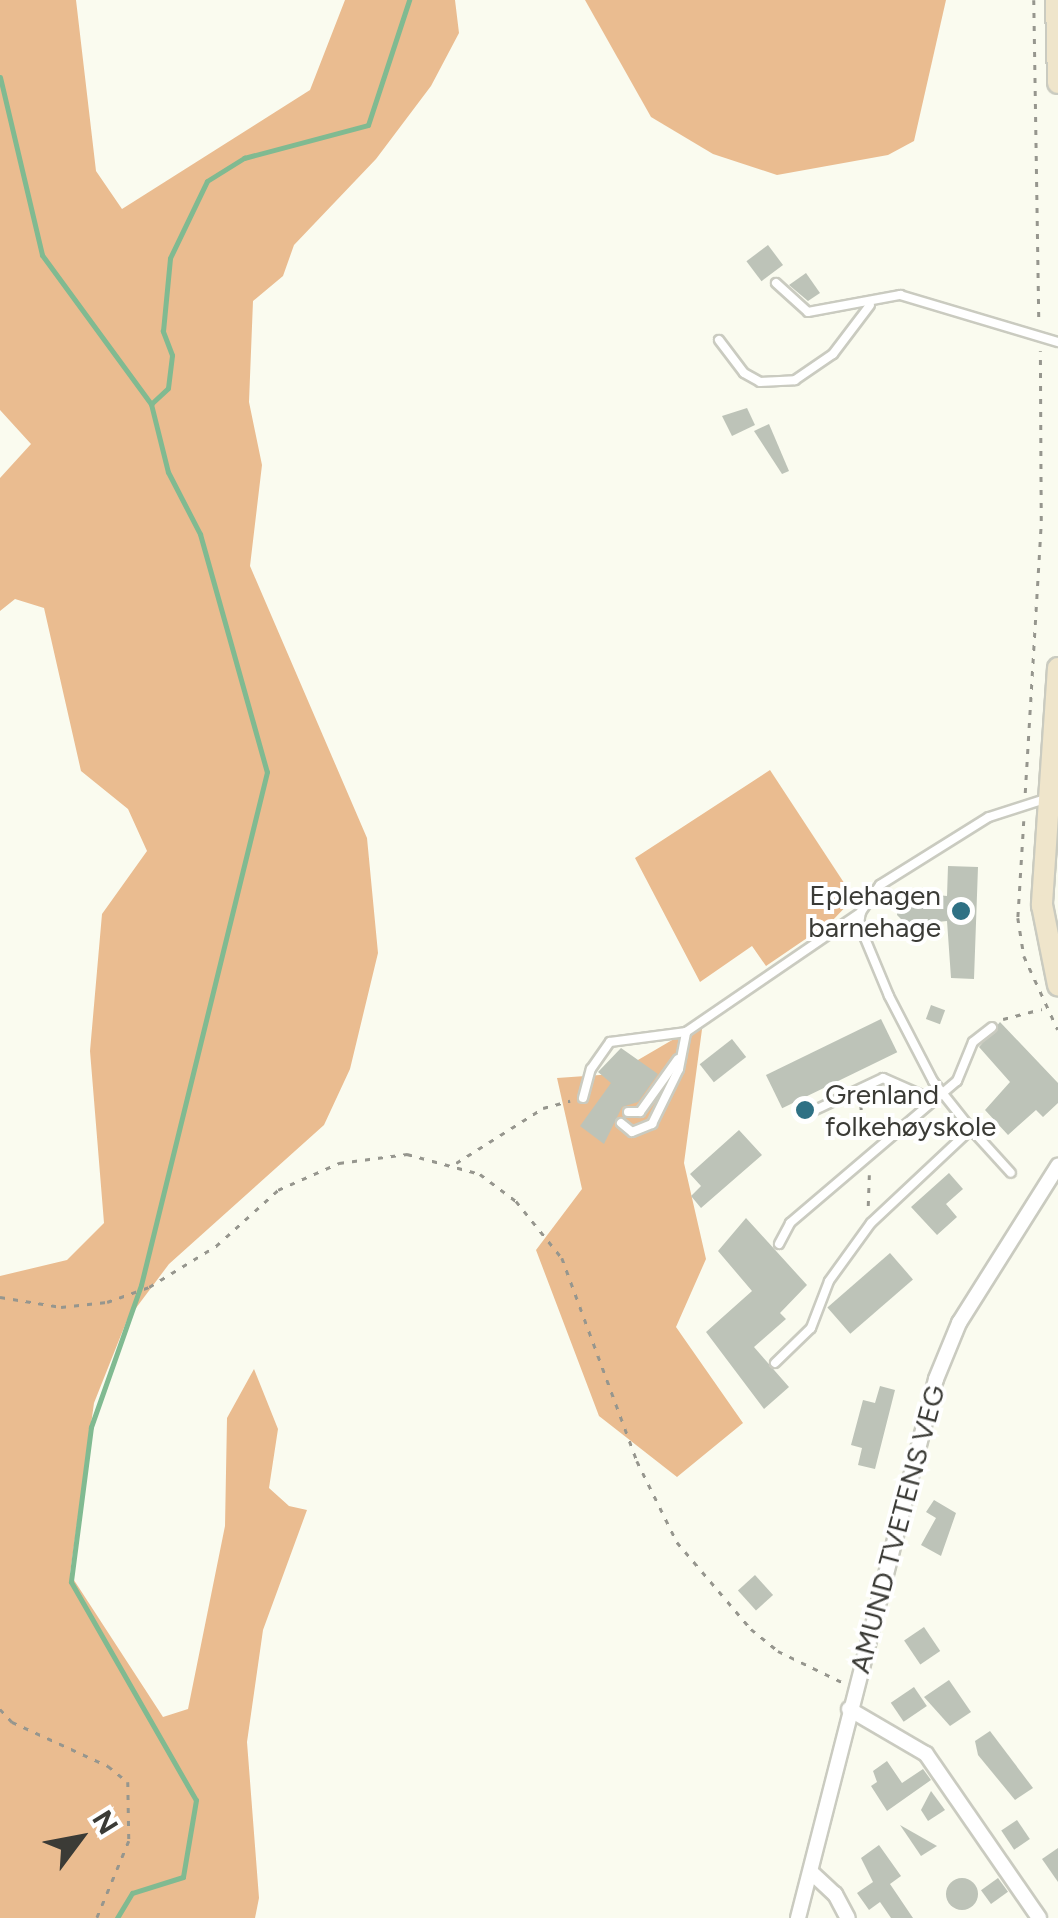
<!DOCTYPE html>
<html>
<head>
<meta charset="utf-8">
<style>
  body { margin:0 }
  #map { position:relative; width:1058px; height:1918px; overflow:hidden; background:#fafbef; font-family:Figtree,sans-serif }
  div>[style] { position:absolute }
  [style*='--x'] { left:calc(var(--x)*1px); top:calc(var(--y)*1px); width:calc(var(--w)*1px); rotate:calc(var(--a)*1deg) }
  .green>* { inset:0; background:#eabc90 }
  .stream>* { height:5px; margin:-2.5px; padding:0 2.5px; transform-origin:2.5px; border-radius:2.5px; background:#80ba91 }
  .building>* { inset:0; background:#bdc3b8; transform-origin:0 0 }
  .round { border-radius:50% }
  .path>* { height:2.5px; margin-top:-1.25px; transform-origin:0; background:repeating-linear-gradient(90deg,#96968e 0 5px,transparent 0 13px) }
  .roads { filter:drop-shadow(2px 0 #cacbc0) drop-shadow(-2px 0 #cacbc0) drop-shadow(0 2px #cacbc0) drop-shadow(0 -2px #cacbc0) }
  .service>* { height:8px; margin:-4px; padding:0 4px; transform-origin:4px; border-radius:4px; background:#fff }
  .minor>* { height:14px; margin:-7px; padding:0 7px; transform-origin:7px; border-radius:7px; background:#fff }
  .secondary>* { height:20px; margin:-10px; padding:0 10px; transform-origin:10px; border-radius:10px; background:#efe5cb }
  .dots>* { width:28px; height:28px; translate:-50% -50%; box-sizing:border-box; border:5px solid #fff; border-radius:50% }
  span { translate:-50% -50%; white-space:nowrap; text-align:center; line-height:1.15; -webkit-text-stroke:8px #fff; paint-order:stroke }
  .poi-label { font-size:28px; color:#3b3b36 }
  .right { translate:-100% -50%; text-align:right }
  .left { translate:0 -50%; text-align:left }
  .street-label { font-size:28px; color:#3b3b36 }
  .north { position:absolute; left:30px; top:1788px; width:100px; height:100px; -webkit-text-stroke:8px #fff; paint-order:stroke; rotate:58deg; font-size:28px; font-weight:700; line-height:40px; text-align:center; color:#3b3b36 }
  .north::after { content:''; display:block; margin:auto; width:35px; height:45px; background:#3b3b36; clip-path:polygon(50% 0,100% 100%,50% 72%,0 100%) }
</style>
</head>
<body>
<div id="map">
  <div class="green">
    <div style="clip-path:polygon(0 0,76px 0,96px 171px,122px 209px,310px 90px,345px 0,455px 0,459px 33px,431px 86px,376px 159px,294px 245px,283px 276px,253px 301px,249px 402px,262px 465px,250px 566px,367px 838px,378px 953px,350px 1069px,324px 1125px,169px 1264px,127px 1320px,94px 1403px,70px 1574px,163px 1717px,188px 1709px,225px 1526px,227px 1418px,254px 1369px,278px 1429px,269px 1488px,289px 1506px,307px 1510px,263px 1630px,247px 1742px,259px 1898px,255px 1918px,0 1918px,0 1276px,67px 1260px,104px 1223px,90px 1051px,102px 914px,147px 851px,128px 809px,81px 771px,44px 608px,15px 599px,0 611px,0 478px,31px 444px,0 410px)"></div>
    <div style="clip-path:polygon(585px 0,946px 0,914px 141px,888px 155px,777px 175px,713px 154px,651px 117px)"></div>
    <div style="clip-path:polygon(770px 770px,854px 898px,832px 921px,766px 966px,752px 946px,700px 982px,635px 858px)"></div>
    <div style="clip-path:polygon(703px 1022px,684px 1163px,706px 1259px,676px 1327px,743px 1423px,677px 1477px,599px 1416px,536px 1250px,582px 1189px,557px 1078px,614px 1074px)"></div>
  </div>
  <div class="stream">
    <div style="--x:0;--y:77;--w:183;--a:76.7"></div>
    <div style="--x:42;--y:255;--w:185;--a:53.8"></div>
    <div style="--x:151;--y:404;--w:70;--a:76"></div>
    <div style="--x:168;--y:472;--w:70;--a:62.7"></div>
    <div style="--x:200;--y:534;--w:247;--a:74.3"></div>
    <div style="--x:267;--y:772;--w:528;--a:103.8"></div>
    <div style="--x:141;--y:1285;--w:151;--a:109.4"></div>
    <div style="--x:91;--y:1427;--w:156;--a:97.4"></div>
    <div style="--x:71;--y:1582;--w:251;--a:60.2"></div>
    <div style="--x:196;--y:1800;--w:78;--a:99.6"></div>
    <div style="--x:183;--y:1877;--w:53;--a:162.6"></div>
    <div style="--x:132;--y:1893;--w:29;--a:121"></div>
    <div style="--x:151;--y:404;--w:23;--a:-43"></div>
    <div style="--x:168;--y:388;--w:33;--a:-83"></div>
    <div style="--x:172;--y:355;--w:26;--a:-111"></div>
    <div style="--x:163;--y:331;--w:73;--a:-84.5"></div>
    <div style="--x:170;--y:258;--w:85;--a:-64.3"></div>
    <div style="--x:207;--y:181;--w:44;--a:-31.9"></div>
    <div style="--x:244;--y:158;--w:128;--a:-14.9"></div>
    <div style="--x:368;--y:125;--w:132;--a:-71.8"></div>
  </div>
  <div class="building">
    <div style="left:768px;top:245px;width:25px;height:27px;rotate:53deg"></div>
    <div style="clip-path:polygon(806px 273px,820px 293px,808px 301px,789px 285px)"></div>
    <div style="clip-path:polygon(747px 408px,755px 425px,732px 436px,722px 416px)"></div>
    <div style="clip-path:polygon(769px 424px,789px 471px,782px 474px,754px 431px)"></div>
    <div style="clip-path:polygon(948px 866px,978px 867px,974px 979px,951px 978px,947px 921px,907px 925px,897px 915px,898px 901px,908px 892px,947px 896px)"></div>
    <div style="left:931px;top:1005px;width:15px;height:15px;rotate:20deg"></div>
    <div style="left:881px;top:1019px;width:37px;height:128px;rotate:64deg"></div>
    <div style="clip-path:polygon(1000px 1022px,1058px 1083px,1058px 1103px,1043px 1117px,1036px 1110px,1008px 1135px,985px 1110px,1010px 1082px,979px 1047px)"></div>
    <div style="left:732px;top:1039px;width:23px;height:41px;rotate:52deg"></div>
    <div style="clip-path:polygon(621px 1048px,658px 1074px,638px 1102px,622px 1107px,604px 1144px,580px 1126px,611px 1083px,598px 1072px)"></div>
    <div style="clip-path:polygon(739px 1130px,762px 1155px,701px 1208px,691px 1196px,701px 1186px,690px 1174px)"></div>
    <div style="clip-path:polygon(949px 1173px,963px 1189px,946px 1204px,957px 1217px,937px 1235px,911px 1207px)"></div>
    <div style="clip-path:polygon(746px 1218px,807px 1285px,780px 1313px,786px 1319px,754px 1347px,789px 1387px,764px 1409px,706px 1332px,752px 1291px,718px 1251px)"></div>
    <div style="left:890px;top:1253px;width:35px;height:83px;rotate:49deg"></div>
    <div style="clip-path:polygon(880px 1386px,895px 1390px,875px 1469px,858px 1465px,862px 1448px,851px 1445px,863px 1400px,875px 1403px)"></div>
    <div style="clip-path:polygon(934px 1500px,956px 1513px,941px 1556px,921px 1545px,936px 1518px,926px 1512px)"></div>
    <div style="left:755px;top:1575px;width:27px;height:23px;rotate:48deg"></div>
    <div style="left:924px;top:1627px;width:29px;height:24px;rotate:56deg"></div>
    <div style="clip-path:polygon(949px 1680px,971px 1712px,950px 1726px,924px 1697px)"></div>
    <div style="left:914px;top:1687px;width:23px;height:28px;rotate:56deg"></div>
    <div style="clip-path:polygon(990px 1731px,1033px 1788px,1015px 1800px,978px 1755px,975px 1741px)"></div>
    <div style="clip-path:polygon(887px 1761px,902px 1783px,923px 1769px,931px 1780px,887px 1811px,871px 1786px,877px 1782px,873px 1771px)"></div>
    <div style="clip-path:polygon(931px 1791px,945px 1810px,928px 1821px,921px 1810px)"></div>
    <div style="left:1017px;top:1820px;width:23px;height:19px;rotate:56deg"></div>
    <div style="clip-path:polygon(900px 1825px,937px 1846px,921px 1856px)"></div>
    <div style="clip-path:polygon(879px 1845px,901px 1876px,890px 1884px,913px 1918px,891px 1918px,880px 1902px,869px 1910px,857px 1893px,873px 1882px,861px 1858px)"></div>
    <div style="clip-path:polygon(1058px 1848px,1058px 1882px,1042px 1859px)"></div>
    <div style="left:998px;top:1878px;width:17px;height:21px;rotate:54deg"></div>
    <div class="round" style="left:946px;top:1878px;width:32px;height:32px"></div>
  </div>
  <div class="path">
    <div style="--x:1034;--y:0;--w:323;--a:89.1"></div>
    <div style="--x:1025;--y:793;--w:272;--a:-86.6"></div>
    <div style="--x:1041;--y:521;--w:170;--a:-90.3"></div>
    <div style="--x:1024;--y:821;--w:97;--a:93.5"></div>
    <div style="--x:1018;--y:918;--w:38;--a:81"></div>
    <div style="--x:1024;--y:956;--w:81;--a:65.3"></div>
    <div style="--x:1003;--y:1019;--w:40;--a:-14.4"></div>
    <div style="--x:861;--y:1105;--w:37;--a:85"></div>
    <div style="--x:456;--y:1163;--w:103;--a:-32.3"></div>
    <div style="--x:543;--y:1108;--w:28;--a:-15"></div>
    <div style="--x:868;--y:1206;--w:31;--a:-88"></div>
    <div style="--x:0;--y:1297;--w:62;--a:9.3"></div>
    <div style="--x:61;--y:1307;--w:46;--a:-6.2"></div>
    <div style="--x:107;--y:1302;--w:45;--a:-19.7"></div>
    <div style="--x:149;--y:1287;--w:79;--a:-31.5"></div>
    <div style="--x:216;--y:1246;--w:84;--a:-42.1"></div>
    <div style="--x:278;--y:1190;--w:67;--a:-23.9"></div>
    <div style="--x:339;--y:1163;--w:69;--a:-7.5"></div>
    <div style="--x:407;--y:1154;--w:76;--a:15.3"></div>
    <div style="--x:480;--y:1174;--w:45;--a:36.9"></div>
    <div style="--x:516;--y:1201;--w:73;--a:51.1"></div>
    <div style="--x:562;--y:1258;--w:216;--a:69.7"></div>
    <div style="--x:637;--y:1461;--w:90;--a:63.7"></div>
    <div style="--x:677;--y:1542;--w:114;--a:49.6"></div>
    <div style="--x:751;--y:1629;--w:35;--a:39"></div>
    <div style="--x:778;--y:1651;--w:73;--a:25.9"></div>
    <div style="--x:0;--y:1709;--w:18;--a:47"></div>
    <div style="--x:12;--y:1722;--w:106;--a:24.6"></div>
    <div style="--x:108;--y:1766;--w:26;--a:39"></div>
    <div style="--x:128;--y:1782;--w:59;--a:89"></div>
    <div style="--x:129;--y:1841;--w:83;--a:112.6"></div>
  </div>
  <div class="roads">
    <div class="service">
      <div style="--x:776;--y:283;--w:43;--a:42.2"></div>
      <div style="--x:808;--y:312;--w:94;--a:-10.5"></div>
      <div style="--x:900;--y:295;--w:165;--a:16.6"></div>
      <div style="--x:719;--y:340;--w:41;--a:52.9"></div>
      <div style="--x:744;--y:373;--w:18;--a:29"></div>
      <div style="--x:760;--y:382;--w:35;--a:-3"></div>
      <div style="--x:795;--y:380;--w:46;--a:-34.4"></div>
      <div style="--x:833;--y:354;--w:61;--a:-52.9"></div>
      <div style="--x:583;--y:1098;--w:30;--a:-75"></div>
      <div style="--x:591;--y:1069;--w:33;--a:-55"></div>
      <div style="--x:610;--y:1042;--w:77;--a:-7.5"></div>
      <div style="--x:686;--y:1032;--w:212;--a:-34.4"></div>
      <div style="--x:815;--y:1110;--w:75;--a:-25.2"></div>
      <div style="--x:883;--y:1078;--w:52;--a:23.6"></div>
      <div style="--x:628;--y:1112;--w:12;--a:0"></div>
      <div style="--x:640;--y:1112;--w:65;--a:-54.4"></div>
      <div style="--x:621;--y:1123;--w:14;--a:39"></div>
      <div style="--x:632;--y:1132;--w:22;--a:-22"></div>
      <div style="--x:652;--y:1124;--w:61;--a:-63.9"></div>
      <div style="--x:679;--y:1069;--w:38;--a:-79"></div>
      <div style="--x:971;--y:1129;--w:59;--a:47.7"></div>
      <div style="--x:779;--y:1244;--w:24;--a:-62"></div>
      <div style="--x:790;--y:1223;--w:219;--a:-40.4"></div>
      <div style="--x:957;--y:1081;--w:42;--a:-67.7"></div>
      <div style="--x:973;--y:1042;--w:24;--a:-38"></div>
      <div style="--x:775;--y:1363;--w:50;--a:-44.2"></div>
      <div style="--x:811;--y:1328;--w:50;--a:-69"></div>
      <div style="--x:829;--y:1281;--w:72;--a:-54.1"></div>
      <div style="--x:871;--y:1223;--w:137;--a:-43.2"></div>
      <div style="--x:971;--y:1129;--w:61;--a:-128.4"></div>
      <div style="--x:933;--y:1081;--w:96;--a:-117.4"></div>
      <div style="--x:889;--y:996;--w:78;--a:-112.6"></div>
      <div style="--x:859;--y:924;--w:12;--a:-81"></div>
      <div style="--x:861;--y:912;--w:33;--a:-55"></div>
      <div style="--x:880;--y:885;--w:128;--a:-32"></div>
      <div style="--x:989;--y:817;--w:59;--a:-17.8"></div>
    </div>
    <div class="minor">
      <div style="--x:849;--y:1709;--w:89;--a:30.3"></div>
      <div style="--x:926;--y:1754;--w:199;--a:55.4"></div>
      <div style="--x:811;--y:1872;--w:33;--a:43"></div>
      <div style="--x:835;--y:1894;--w:27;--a:62"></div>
      <div style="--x:798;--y:1918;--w:556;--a:-75.64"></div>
      <div style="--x:936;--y:1379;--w:61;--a:-67.7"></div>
      <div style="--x:959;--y:1323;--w:186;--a:-57.8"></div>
    </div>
    <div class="secondary">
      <div style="--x:1056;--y:0;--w:83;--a:88.6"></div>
      <div style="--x:1058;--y:668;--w:238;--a:93.9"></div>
      <div style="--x:1042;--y:905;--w:82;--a:78.7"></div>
    </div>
  </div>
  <div class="dots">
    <div style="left:961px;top:911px;background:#2f7184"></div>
    <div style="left:805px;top:1110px;background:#2f7184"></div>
  </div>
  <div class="poi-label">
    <span class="right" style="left:941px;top:911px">Eplehagen<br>barnehage</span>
    <span class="left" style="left:825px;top:1110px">Grenland<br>folkehøyskole</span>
  </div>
  <div class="street-label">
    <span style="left:897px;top:1529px;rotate:-75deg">AMUND TVETENS VEG</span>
  </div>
  <div class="north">N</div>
</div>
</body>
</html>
